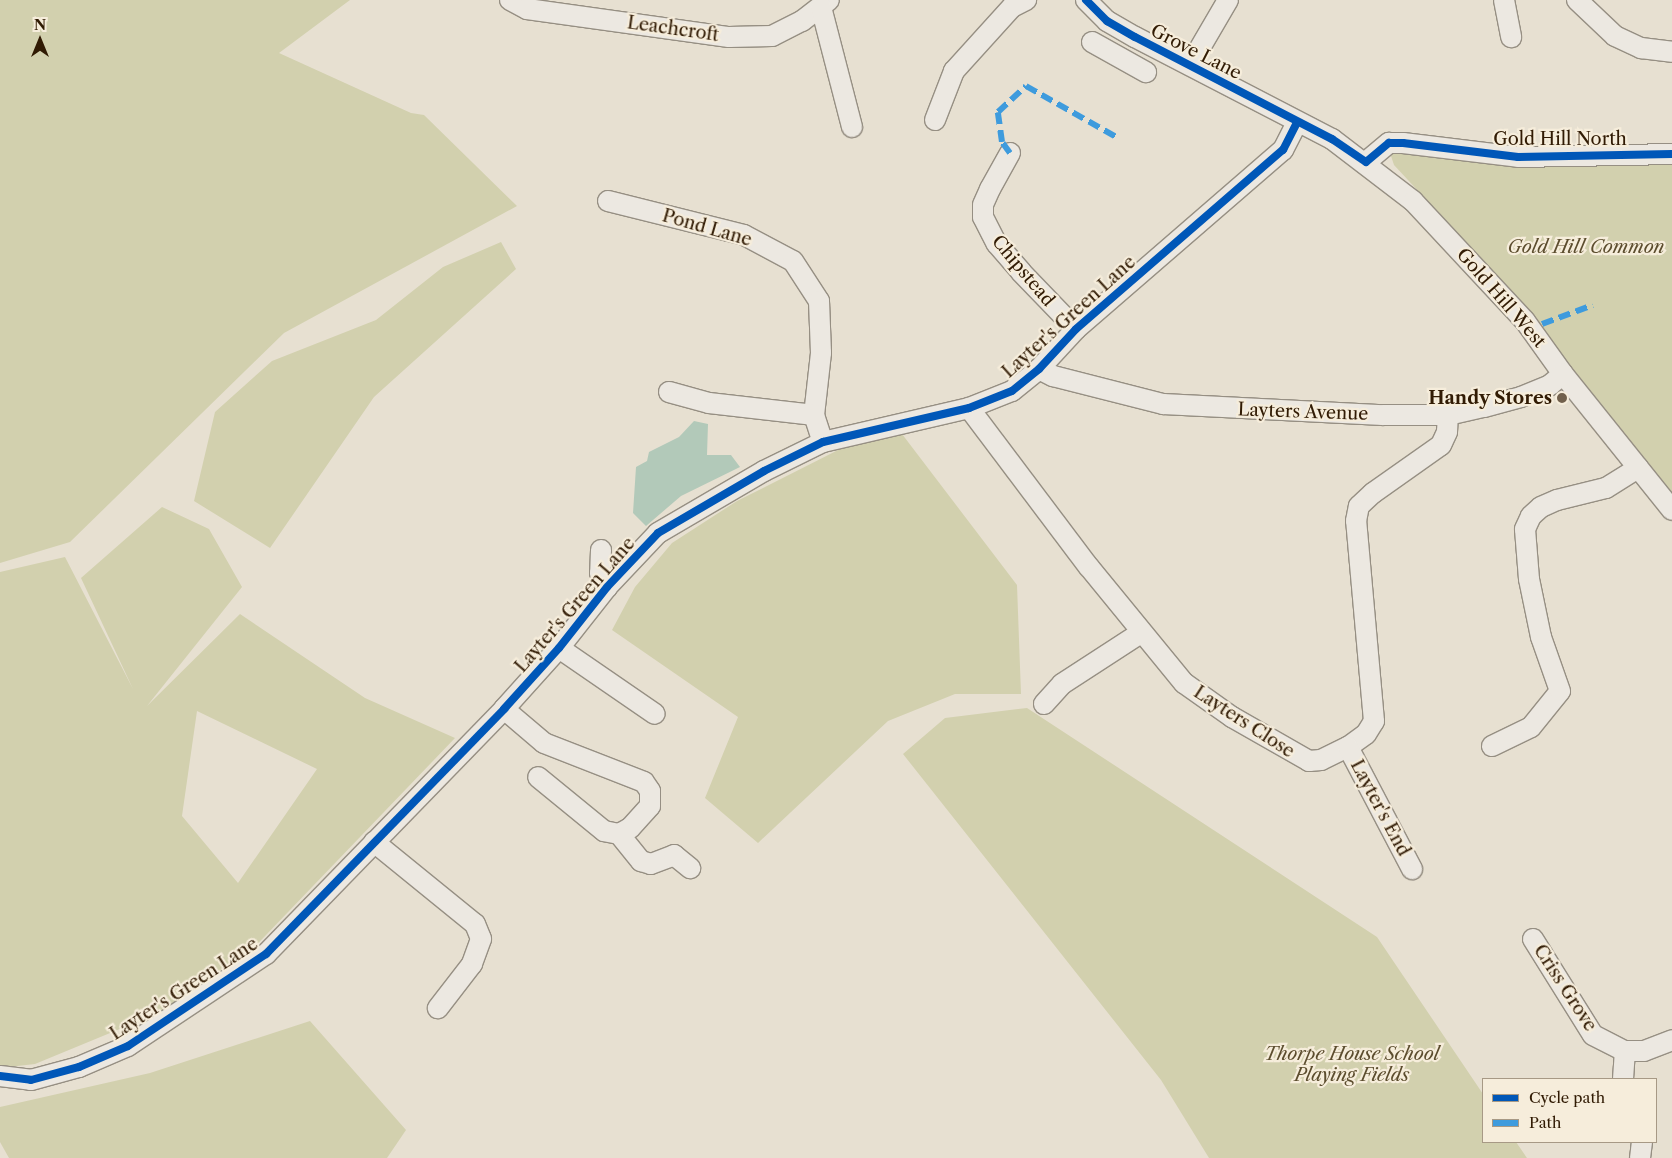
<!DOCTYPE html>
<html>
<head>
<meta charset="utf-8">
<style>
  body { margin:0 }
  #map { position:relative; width:1672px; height:1158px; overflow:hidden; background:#e7e0d1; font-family:"Libre Caslon Text",serif }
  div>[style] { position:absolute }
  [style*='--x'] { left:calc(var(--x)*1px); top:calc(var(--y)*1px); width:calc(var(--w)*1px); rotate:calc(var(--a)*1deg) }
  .green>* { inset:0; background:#d2d0ae }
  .water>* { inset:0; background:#b2c9b9 }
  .roads { filter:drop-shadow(1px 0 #968f83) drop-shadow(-1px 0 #968f83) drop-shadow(0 1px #968f83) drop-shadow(0 -1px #968f83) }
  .minor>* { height:20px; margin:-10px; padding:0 10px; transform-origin:10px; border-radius:10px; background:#ece8e1 }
  .quiet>* { height:6px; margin-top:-3px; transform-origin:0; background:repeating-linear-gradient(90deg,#3e9bdd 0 12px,transparent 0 18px) }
  .cycleway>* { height:8px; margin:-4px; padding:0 4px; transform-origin:4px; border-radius:4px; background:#0057b8 }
  .dots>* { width:14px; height:14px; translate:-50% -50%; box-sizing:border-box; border:2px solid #f6eddb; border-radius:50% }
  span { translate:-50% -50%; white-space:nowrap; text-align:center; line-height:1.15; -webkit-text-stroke:4.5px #f6eddb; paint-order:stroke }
  .street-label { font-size:18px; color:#311b04 }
  .park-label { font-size:18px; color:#5c4d2e; font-style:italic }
  .poi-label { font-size:18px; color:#311b04; font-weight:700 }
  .right { translate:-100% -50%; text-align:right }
  .legend { position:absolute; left:1482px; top:1078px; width:175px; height:65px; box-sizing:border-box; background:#f6eddb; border:1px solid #a79985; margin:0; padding:6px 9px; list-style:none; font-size:15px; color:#311b04 }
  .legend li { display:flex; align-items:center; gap:10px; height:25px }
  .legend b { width:25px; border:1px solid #a79985 }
  .north { position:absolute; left:15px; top:15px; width:50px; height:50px; -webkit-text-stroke:4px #f6eddb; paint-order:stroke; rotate:0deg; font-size:14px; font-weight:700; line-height:20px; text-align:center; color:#311b04 }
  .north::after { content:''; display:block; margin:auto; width:18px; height:22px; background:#311b04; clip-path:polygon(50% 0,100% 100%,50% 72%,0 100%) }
</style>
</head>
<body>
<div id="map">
  <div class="green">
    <div style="clip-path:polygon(0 0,350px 0,279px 53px,411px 113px,424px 115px,517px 206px,284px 333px,70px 542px,0 563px)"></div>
    <div style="clip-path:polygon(1395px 151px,1672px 159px,1672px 499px,1501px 280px,1394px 165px,1391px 156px)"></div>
    <div style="clip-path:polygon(501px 242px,516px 269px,374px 397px,270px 548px,194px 501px,215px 412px,272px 361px,376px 320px,443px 267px)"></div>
    <div style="clip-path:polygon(902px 434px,1017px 585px,1021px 694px,955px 694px,888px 721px,758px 843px,705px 798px,738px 717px,612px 630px,635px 587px,672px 543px,737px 501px,846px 446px)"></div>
    <div style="clip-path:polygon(evenodd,162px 507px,209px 529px,242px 587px,147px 706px,240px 614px,365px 698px,455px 738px,245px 957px,161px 1012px,35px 1064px,0 1068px,0 572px,65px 557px,133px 689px,81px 578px,162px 507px,197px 711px,317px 769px,238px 883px,182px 816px,197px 711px)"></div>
    <div style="clip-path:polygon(1027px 708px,1377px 937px,1483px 1094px,1483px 1142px,1516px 1142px,1527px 1158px,1209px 1158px,1161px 1080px,903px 754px,945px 718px)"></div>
    <div style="clip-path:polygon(310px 1021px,406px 1130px,387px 1158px,9px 1158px,0 1142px,0 1107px,150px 1073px)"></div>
  </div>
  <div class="water">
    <div style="clip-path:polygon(694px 421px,708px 424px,707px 455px,731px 455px,740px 467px,681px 496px,646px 526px,633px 513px,636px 467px,647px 461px,649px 452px,679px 437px)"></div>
  </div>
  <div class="roads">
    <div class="minor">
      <div style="--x:510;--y:0;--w:19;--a:28"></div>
      <div style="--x:527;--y:9;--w:204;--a:7.9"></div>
      <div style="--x:729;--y:37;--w:43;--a:-1.3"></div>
      <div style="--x:772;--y:36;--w:34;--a:-27"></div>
      <div style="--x:802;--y:21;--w:34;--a:-38"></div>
      <div style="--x:1086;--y:0;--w:30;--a:45"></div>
      <div style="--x:1107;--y:21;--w:32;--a:30"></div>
      <div style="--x:1135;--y:37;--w:222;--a:27.4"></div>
      <div style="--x:1332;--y:139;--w:102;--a:37.4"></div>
      <div style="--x:1413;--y:201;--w:164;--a:47"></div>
      <div style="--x:1525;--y:321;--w:65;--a:54.4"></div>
      <div style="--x:1563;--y:374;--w:174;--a:51.3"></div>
      <div style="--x:1504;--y:0;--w:38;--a:79"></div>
      <div style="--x:1577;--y:0;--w:52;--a:43.5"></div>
      <div style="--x:1615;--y:36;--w:29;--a:25"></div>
      <div style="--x:1641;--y:48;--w:31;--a:7"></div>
      <div style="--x:821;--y:7;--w:124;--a:75.5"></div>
      <div style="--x:1092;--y:42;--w:62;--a:29.1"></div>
      <div style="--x:1190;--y:65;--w:75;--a:-59.7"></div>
      <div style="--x:935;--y:120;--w:53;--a:-68.8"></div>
      <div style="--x:954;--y:71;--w:86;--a:-47.8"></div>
      <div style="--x:1012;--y:7;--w:16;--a:-27"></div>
      <div style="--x:1010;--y:153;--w:41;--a:119.1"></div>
      <div style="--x:990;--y:189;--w:17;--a:114"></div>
      <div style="--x:983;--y:205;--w:12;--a:90"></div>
      <div style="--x:983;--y:217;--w:30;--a:63"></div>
      <div style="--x:997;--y:244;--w:37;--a:49"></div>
      <div style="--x:1021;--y:272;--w:79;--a:46"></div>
      <div style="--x:1366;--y:162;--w:30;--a:-40"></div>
      <div style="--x:1389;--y:143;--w:14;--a:0"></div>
      <div style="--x:1403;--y:143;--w:116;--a:6.9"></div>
      <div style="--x:1518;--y:157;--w:154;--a:-1.1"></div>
      <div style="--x:608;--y:201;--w:140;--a:14"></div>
      <div style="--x:744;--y:235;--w:55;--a:28"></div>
      <div style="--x:793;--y:261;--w:48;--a:57"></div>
      <div style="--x:819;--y:301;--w:52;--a:87.8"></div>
      <div style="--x:821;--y:353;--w:62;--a:96.4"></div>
      <div style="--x:814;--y:415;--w:28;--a:72"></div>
      <div style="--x:1039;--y:369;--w:16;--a:27"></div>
      <div style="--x:1053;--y:376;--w:114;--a:14.3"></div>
      <div style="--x:1163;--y:404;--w:220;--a:2.9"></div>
      <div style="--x:1383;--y:415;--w:65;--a:0"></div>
      <div style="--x:1448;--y:415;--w:37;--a:-13"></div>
      <div style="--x:1484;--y:407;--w:38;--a:-15"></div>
      <div style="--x:1521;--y:397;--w:31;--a:-22"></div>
      <div style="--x:1550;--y:385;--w:17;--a:-40"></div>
      <div style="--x:669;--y:392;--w:41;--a:15.4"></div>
      <div style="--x:709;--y:403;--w:106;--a:6.5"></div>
      <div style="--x:969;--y:408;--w:199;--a:53"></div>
      <div style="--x:1089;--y:567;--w:150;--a:50.7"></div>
      <div style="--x:1184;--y:683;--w:59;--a:35.3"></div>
      <div style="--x:1232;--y:717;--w:89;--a:29.7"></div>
      <div style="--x:1309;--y:761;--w:12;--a:-5"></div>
      <div style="--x:1321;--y:760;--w:30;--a:-26"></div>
      <div style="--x:1348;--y:747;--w:22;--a:-36"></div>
      <div style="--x:1366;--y:734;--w:15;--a:-58"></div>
      <div style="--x:1374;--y:721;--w:201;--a:-95.1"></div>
      <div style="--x:1356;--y:521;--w:15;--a:-79"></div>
      <div style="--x:1359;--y:506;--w:19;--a:-43"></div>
      <div style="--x:1373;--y:493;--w:83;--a:-35.2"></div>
      <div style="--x:1441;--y:445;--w:14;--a:-65"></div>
      <div style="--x:1447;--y:432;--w:17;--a:-87"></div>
      <div style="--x:601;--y:550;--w:23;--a:92"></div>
      <div style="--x:600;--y:573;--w:16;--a:63"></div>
      <div style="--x:559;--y:648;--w:116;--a:34.5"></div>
      <div style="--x:1044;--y:704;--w:27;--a:-48"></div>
      <div style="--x:1062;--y:684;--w:95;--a:-33"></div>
      <div style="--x:504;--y:709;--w:52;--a:40.4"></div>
      <div style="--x:544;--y:743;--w:107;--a:21.3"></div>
      <div style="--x:644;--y:782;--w:11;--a:56"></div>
      <div style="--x:650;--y:791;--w:15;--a:90"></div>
      <div style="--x:650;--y:806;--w:30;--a:132"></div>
      <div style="--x:630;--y:828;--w:13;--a:151"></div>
      <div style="--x:619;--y:834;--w:15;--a:-169"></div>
      <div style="--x:604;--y:831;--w:85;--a:-140.7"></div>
      <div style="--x:1492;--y:746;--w:43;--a:-26"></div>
      <div style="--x:1531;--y:727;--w:46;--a:-51.1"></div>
      <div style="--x:1560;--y:691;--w:57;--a:-109.4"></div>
      <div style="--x:1541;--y:637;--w:59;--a:-101.7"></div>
      <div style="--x:1529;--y:579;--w:50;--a:-94.6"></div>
      <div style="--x:1525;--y:529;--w:14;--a:-65"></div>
      <div style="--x:1531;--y:516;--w:13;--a:-42"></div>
      <div style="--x:1541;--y:507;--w:17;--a:-24"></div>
      <div style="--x:1557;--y:500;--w:50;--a:-13.8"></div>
      <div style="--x:1606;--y:488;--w:38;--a:-32"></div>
      <div style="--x:1348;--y:747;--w:138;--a:62.3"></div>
      <div style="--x:619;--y:834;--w:35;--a:51"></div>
      <div style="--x:641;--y:861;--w:10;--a:17"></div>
      <div style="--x:651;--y:864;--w:25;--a:-21"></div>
      <div style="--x:674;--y:855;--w:21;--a:39"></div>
      <div style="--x:374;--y:842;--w:130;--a:39.1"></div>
      <div style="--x:475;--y:924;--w:16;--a:68"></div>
      <div style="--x:481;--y:939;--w:27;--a:110"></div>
      <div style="--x:472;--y:964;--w:56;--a:127.7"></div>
      <div style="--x:1533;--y:939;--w:113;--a:58"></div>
      <div style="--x:1593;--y:1035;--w:36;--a:27"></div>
      <div style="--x:1625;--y:1051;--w:19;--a:0"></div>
      <div style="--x:1644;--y:1051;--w:30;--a:-21"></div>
      <div style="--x:0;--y:1076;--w:31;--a:7"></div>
      <div style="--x:31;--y:1080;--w:50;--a:-15.2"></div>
      <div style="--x:79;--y:1067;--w:53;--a:-23.2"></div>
      <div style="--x:128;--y:1046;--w:166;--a:-33.7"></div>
      <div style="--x:266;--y:954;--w:342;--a:-45.8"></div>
      <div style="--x:504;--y:709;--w:82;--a:-48"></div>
      <div style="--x:559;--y:648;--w:78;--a:-51.8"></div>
      <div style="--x:607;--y:587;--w:74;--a:-46.6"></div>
      <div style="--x:658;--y:533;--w:123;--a:-30.3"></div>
      <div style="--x:764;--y:471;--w:66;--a:-26.2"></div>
      <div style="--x:823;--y:442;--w:150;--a:-13.1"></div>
      <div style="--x:969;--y:408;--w:46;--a:-21.6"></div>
      <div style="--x:1012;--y:391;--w:35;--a:-39"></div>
      <div style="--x:1039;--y:369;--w:54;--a:-47.2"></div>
      <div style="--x:1076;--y:329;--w:274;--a:-40.9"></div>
      <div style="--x:1283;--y:150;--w:31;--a:-63"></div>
      <div style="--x:1623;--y:1079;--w:28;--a:-86"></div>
      <div style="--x:1640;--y:1158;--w:16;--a:-83"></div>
    </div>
  </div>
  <div class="quiet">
    <div style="--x:1010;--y:153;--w:14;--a:-126"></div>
    <div style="--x:1002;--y:142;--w:30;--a:-98"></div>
    <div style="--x:998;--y:112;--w:38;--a:-43"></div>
    <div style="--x:1026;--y:86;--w:106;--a:29.5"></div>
    <div style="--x:1542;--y:324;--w:54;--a:-20.4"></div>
  </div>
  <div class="cycleway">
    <div style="--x:1086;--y:0;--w:30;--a:45"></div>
    <div style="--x:1107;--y:21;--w:32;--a:30"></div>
    <div style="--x:1135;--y:37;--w:222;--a:27.4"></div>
    <div style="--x:1332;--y:139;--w:41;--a:34.1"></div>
    <div style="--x:1366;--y:162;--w:30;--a:-40"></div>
    <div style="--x:1389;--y:143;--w:14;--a:0"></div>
    <div style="--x:1403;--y:143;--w:116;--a:6.9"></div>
    <div style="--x:1518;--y:157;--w:154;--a:-1.1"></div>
    <div style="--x:0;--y:1076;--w:31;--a:7"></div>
    <div style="--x:31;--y:1080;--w:50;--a:-15.2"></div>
    <div style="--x:79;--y:1067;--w:53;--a:-23.2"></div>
    <div style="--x:128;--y:1046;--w:166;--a:-33.7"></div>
    <div style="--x:266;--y:954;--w:342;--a:-45.8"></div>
    <div style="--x:504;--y:709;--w:82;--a:-48"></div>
    <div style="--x:559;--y:648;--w:78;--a:-51.8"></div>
    <div style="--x:607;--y:587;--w:74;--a:-46.6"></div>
    <div style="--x:658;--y:533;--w:123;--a:-30.3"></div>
    <div style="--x:764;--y:471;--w:66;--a:-26.2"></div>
    <div style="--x:823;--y:442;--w:150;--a:-13.1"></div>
    <div style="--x:969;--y:408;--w:46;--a:-21.6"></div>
    <div style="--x:1012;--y:391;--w:35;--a:-39"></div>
    <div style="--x:1039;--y:369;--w:54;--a:-47.2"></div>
    <div style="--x:1076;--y:329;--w:274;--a:-40.9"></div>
    <div style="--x:1283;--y:150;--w:31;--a:-63"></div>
  </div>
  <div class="dots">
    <div style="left:1562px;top:398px;background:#71604c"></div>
  </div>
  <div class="street-label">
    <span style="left:673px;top:29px;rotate:8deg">Leachcroft</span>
    <span style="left:1196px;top:52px;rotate:27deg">Grove Lane</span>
    <span style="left:1560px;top:139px">Gold Hill North</span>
    <span style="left:707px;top:228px;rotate:16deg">Pond Lane</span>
    <span style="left:1023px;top:271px;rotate:50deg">Chipstead</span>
    <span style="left:1501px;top:298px;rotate:49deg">Gold Hill West</span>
    <span style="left:1069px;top:317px;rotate:-42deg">Layter's Green Lane</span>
    <span style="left:1303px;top:412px;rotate:2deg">Layters Avenue</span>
    <span style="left:575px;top:605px;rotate:-49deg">Layter's Green Lane</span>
    <span style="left:1244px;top:722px;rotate:33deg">Layters Close</span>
    <span style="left:1380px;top:808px;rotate:62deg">Layter's End</span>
    <span style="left:1565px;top:988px;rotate:57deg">Criss Grove</span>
    <span style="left:184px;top:989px;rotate:-33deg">Layter's Green Lane</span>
  </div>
  <div class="park-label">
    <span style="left:1586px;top:247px">Gold Hill Common</span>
    <span style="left:1352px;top:1065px">Thorpe House School<br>Playing Fields</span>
  </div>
  <div class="poi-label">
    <span class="right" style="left:1552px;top:398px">Handy Stores</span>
  </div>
  <ul class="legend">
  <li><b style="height:6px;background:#0057b8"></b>Cycle path</li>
  <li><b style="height:6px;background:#3e9bdd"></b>Path</li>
  </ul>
  <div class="north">N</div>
</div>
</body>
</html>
